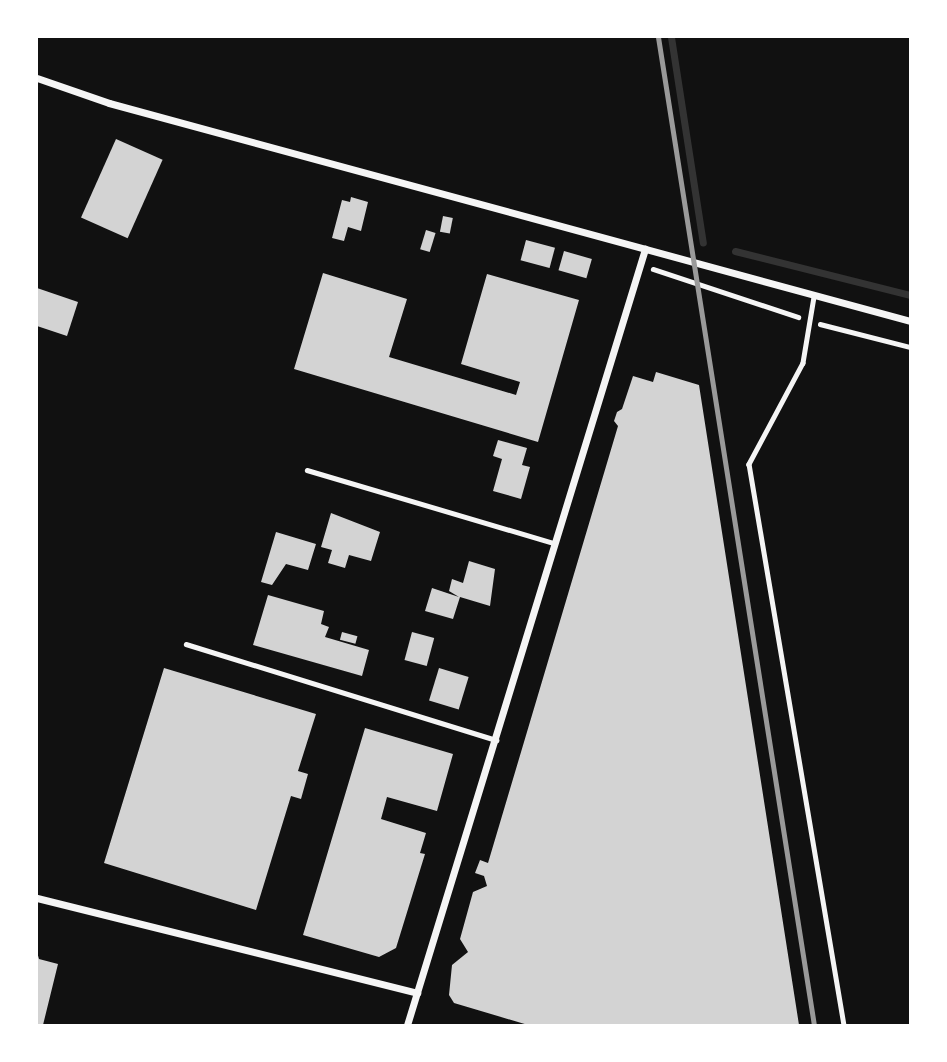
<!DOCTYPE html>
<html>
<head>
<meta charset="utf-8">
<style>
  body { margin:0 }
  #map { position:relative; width:947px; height:1062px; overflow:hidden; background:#111; font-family:Commissioner,sans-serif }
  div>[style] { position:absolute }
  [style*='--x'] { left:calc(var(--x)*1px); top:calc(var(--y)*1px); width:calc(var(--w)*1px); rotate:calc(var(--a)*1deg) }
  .stream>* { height:7px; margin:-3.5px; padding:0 3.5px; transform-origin:3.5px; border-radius:3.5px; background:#333 }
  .building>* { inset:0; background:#d3d3d3; transform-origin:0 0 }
  .path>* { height:4.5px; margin:-2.25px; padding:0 2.25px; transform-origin:2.25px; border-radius:2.25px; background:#f5f5f5 }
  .service>* { height:4.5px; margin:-2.25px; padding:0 2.25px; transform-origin:2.25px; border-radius:2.25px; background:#f5f5f5 }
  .minor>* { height:7px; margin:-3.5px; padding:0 3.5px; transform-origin:3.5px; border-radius:3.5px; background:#f5f5f5 }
  .rail>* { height:5px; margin:-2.5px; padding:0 2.5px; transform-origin:2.5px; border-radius:2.5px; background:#9a9a9a }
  span { translate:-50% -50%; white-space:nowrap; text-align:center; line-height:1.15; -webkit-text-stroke:7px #fff; paint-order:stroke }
  .frame { position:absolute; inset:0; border:38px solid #fff; pointer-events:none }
</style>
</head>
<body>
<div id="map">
  <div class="stream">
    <div style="--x:671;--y:37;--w:208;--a:81.2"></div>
    <div style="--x:735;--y:251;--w:180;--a:14.1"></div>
  </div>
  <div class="building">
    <div style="left:116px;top:139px;width:51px;height:86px;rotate:24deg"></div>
    <div style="clip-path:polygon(351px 197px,368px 202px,361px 231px,348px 227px,344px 241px,332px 238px,342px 200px,350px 202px)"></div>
    <div style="left:443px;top:216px;width:10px;height:16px;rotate:11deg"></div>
    <div style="left:426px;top:230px;width:10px;height:20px;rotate:17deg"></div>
    <div style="left:526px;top:240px;width:30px;height:21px;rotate:15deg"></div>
    <div style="left:564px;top:251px;width:29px;height:20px;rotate:16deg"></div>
    <div style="clip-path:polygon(323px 273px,407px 299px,389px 357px,516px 395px,520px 382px,461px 364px,487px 274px,579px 300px,538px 442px,294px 369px)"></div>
    <div style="clip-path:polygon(37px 288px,78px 302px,67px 336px,37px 326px)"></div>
    <div style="clip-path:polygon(656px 372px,699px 385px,799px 1025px,528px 1025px,454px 1003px,449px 995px,452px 965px,468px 952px,460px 939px,473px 892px,487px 886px,484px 876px,475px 873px,480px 860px,488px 863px,618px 426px,614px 421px,617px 412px,622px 409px,633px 376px,653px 382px)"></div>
    <div style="clip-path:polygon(498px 440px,527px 448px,522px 465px,530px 467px,521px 499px,493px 491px,502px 459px,493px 456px)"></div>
    <div style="clip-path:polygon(331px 513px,380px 532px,371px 561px,349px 555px,345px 568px,328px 563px,332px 550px,321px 547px)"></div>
    <div style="clip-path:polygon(276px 532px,316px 544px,308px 570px,286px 564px,272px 585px,261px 582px)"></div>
    <div style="clip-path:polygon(469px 561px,495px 569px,490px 606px,460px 597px,453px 619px,425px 611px,432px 588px,459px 597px,449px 591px,452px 579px,463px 583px)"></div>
    <div style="clip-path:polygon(268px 595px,324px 611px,321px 624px,329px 627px,325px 637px,369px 650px,362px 676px,253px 645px)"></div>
    <div style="left:342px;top:632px;width:16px;height:8px;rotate:15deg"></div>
    <div style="left:412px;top:632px;width:23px;height:29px;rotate:15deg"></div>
    <div style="clip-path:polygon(164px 668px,316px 714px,298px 771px,308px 774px,301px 799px,291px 796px,256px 910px,104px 863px)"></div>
    <div style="left:439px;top:668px;width:31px;height:34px;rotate:17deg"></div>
    <div style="clip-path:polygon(365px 728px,453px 754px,437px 811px,387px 797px,381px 819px,426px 833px,420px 853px,425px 854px,396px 948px,379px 957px,303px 935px)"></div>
    <div style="clip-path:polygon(37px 952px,39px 959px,58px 964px,43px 1025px,37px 1025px)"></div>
  </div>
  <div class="path">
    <div style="--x:653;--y:269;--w:153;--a:18.3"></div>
    <div style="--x:820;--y:324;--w:93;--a:14.3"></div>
  </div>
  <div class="service">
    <div style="--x:814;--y:297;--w:67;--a:99.5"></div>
    <div style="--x:803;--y:363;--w:115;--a:118.1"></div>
    <div style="--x:749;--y:464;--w:569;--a:80.39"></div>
    <div style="--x:307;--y:470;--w:258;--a:16.5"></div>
    <div style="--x:186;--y:644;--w:325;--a:17.2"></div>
  </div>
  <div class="minor">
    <div style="--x:37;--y:78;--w:76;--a:19.1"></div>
    <div style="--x:109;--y:103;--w:830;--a:15.22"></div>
    <div style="--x:37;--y:898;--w:392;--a:14"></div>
    <div style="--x:407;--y:1025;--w:812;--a:-72.95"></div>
  </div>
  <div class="rail">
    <div style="--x:658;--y:37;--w:1000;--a:81.03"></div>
  </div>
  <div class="frame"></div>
</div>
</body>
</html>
